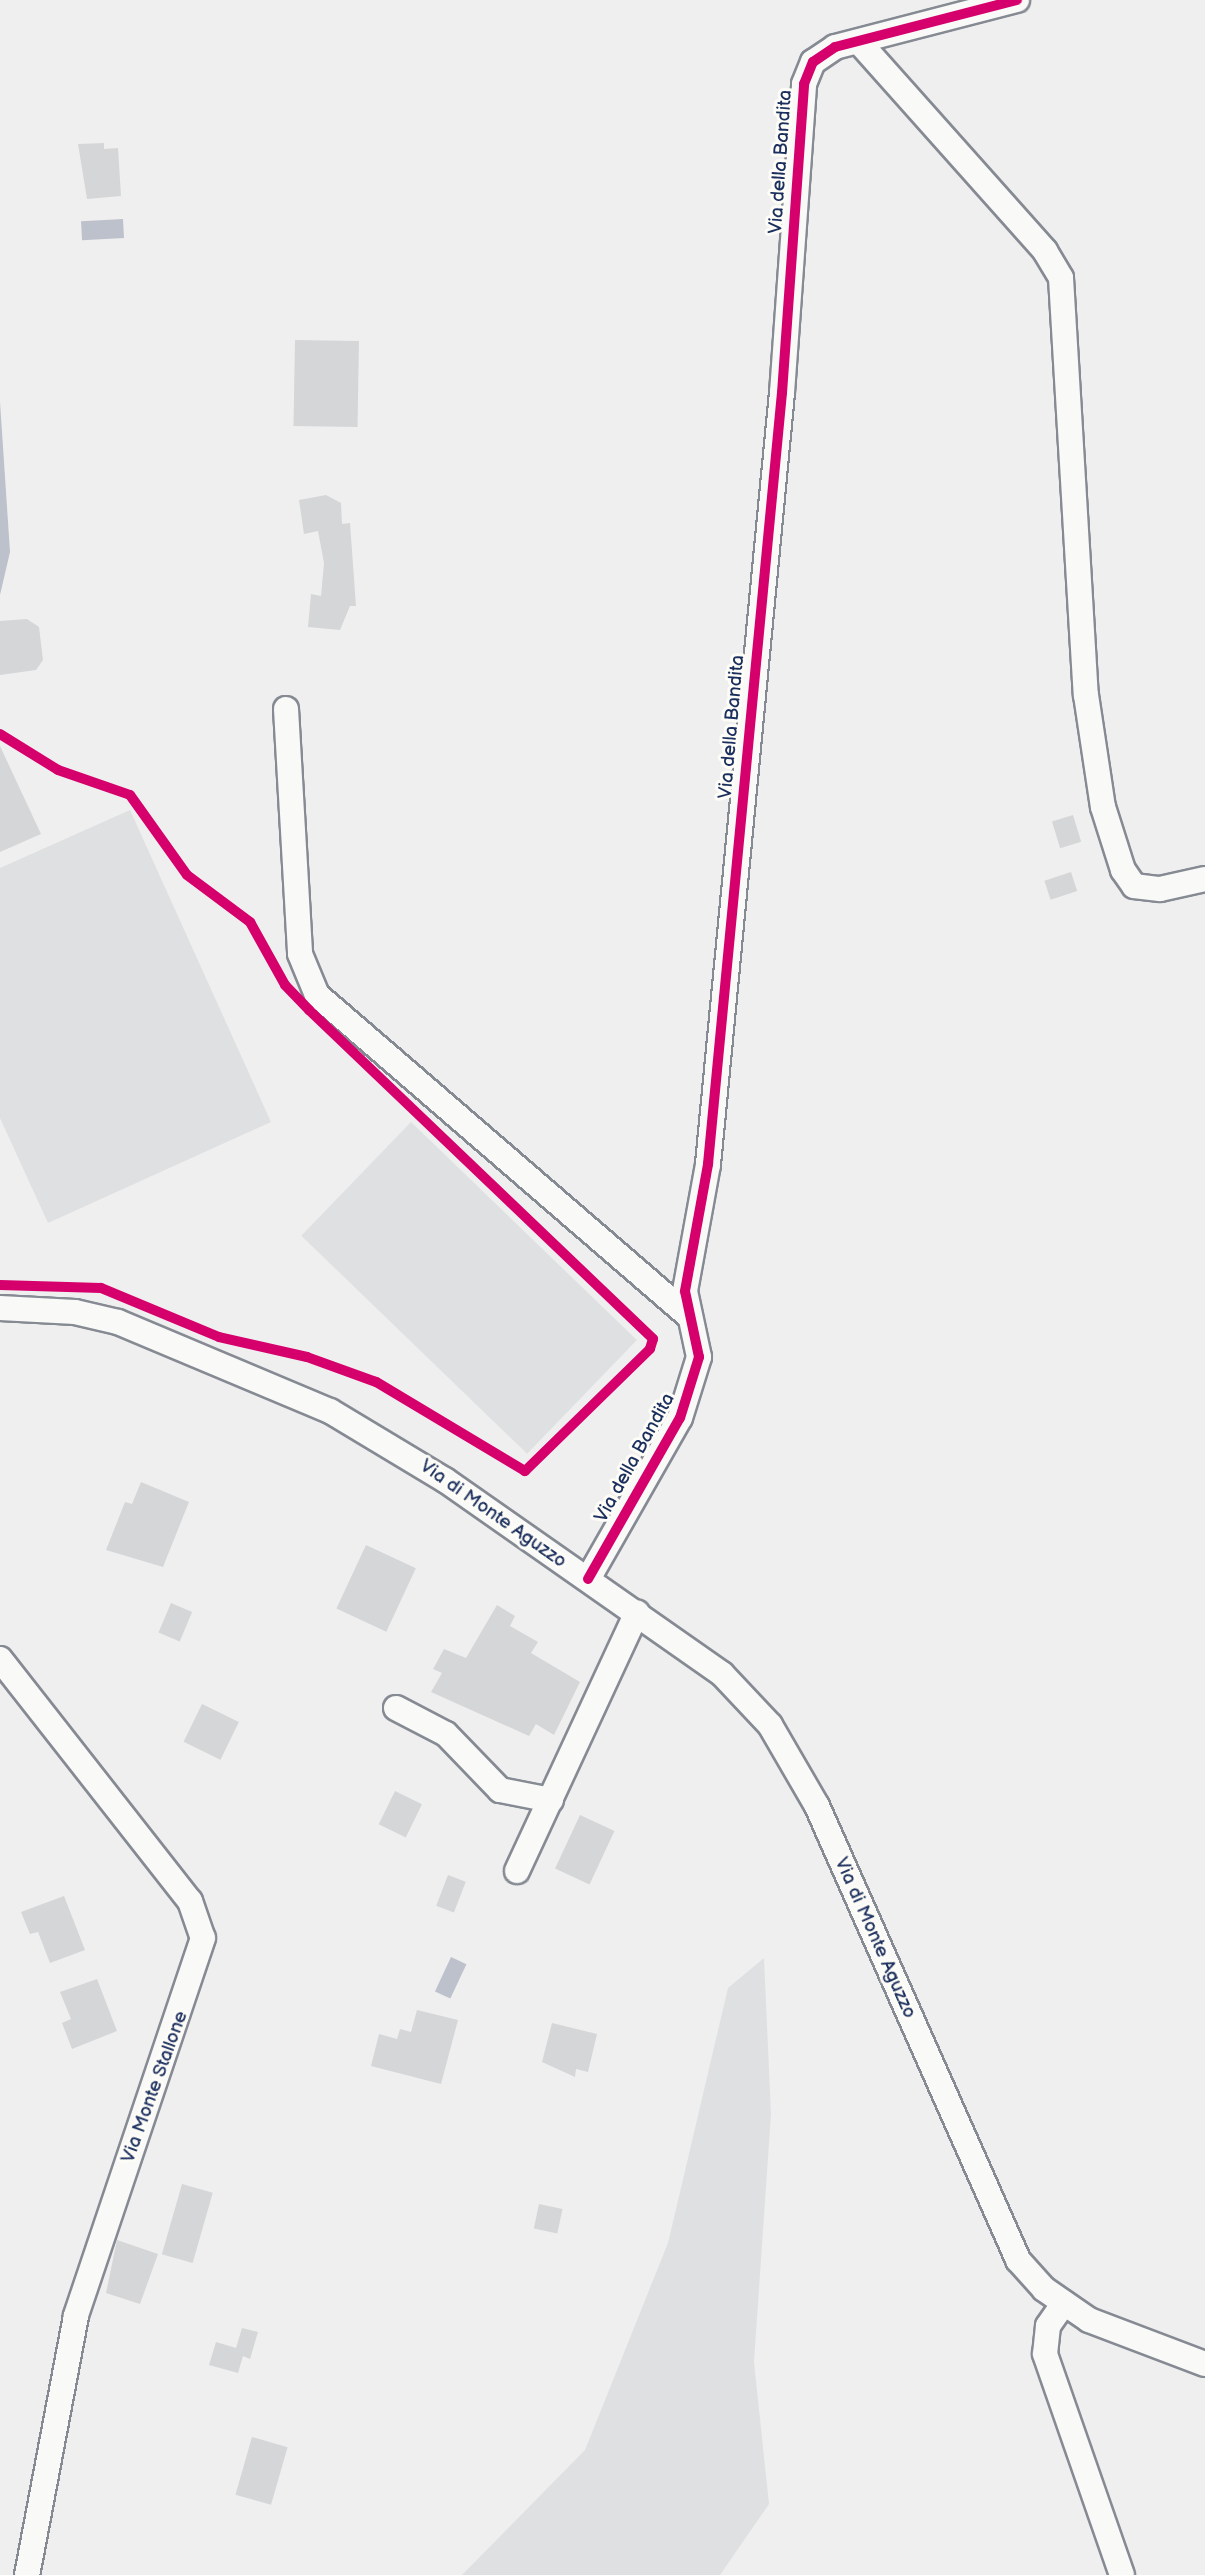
<!DOCTYPE html>
<html>
<head>
<meta charset="utf-8">
<style>
  body { margin:0 }
  #map { position:relative; width:1205px; height:2575px; overflow:hidden; background:#efefef; font-family:"Balsamiq Sans",sans-serif }
  div>[style] { position:absolute }
  [style*='--x'] { left:calc(var(--x)*1px); top:calc(var(--y)*1px); width:calc(var(--w)*1px); rotate:calc(var(--a)*1deg) }
  .green>* { inset:0; background:#dee0e2; transform-origin:0 0 }
  .water>* { inset:0; background:#bdc1cc; transform-origin:0 0 }
  .building>* { inset:0; background:#d5d6d8; transform-origin:0 0 }
  .roads { filter:drop-shadow(2px 0 #868a93) drop-shadow(-2px 0 #868a93) drop-shadow(0 2px #868a93) drop-shadow(0 -2px #868a93) }
  .minor>* { height:24px; margin:-12px; padding:0 12px; transform-origin:12px; border-radius:12px; background:#f9f9f8 }
  .cycleway>* { height:10px; margin:-5px; padding:0 5px; transform-origin:5px; border-radius:5px; background:#d6006c }
  span { translate:-50% -50%; white-space:nowrap; text-align:center; line-height:1.15; -webkit-text-stroke:6px #fdfcf7; paint-order:stroke }
  .street-label { font-size:19px; color:#1b2f5e }
</style>
</head>
<body>
<div id="map">
  <div class="green">
    <div style="clip-path:polygon(130px 810px,271px 1122px,48px 1223px,0 1118px,0 868px)"></div>
    <div style="left:411px;top:1122px;width:314px;height:158px;rotate:44deg"></div>
    <div style="clip-path:polygon(764px 1958px,771px 2114px,754px 2362px,769px 2504px,720px 2575px,462px 2575px,585px 2450px,668px 2243px,728px 1988px)"></div>
  </div>
  <div class="water">
    <div style="left:123px;top:219px;width:19px;height:42px;rotate:87deg"></div>
    <div style="clip-path:polygon(0 402px,10px 552px,0 595px)"></div>
    <div style="left:451px;top:1957px;width:17px;height:38px;rotate:25deg"></div>
  </div>
  <div class="building">
    <div style="clip-path:polygon(104px 143px,104px 149px,118px 148px,121px 196px,87px 199px,78px 144px)"></div>
    <div style="left:295px;top:340px;width:64px;height:86px;rotate:1deg"></div>
    <div style="clip-path:polygon(326px 495px,341px 503px,342px 524px,350px 523px,356px 606px,350px 606px,340px 630px,308px 627px,311px 594px,321px 596px,324px 563px,318px 531px,304px 534px,299px 500px)"></div>
    <div style="clip-path:polygon(27px 619px,39px 627px,43px 660px,36px 670px,0 675px,0 621px)"></div>
    <div style="clip-path:polygon(0 746px,41px 834px,0 852px)"></div>
    <div style="left:1073px;top:815px;width:28px;height:22px;rotate:73deg"></div>
    <div style="left:1071px;top:872px;width:20px;height:28px;rotate:72deg"></div>
    <div style="clip-path:polygon(141px 1482px,189px 1502px,163px 1567px,106px 1550px,125px 1502px,132px 1504px)"></div>
    <div style="left:366px;top:1545px;width:55px;height:70px;rotate:25deg"></div>
    <div style="left:171px;top:1603px;width:23px;height:32px;rotate:23deg"></div>
    <div style="clip-path:polygon(497px 1605px,515px 1616px,510px 1626px,538px 1642px,531px 1653px,580px 1682px,554px 1735px,536px 1724px,529px 1736px,431px 1692px,442px 1673px,433px 1669px,444px 1649px,466px 1658px)"></div>
    <div style="left:202px;top:1704px;width:41px;height:42px;rotate:26deg"></div>
    <div style="left:395px;top:1791px;width:30px;height:37px;rotate:26deg"></div>
    <div style="left:580px;top:1815px;width:38px;height:59px;rotate:25deg"></div>
    <div style="left:448px;top:1875px;width:19px;height:33px;rotate:21deg"></div>
    <div style="clip-path:polygon(64px 1896px,85px 1950px,50px 1963px,38px 1932px,30px 1934px,21px 1912px)"></div>
    <div style="clip-path:polygon(97px 1979px,117px 2031px,72px 2049px,62px 2023px,71px 2019px,60px 1992px)"></div>
    <div style="clip-path:polygon(417px 2010px,458px 2020px,441px 2084px,371px 2066px,379px 2034px,397px 2039px,400px 2029px,411px 2032px)"></div>
    <div style="clip-path:polygon(552px 2023px,597px 2034px,588px 2072px,576px 2069px,575px 2077px,542px 2062px)"></div>
    <div style="left:182px;top:2184px;width:32px;height:73px;rotate:16deg"></div>
    <div style="left:539px;top:2204px;width:24px;height:25px;rotate:12deg"></div>
    <div style="clip-path:polygon(117px 2240px,158px 2254px,140px 2304px,106px 2293px)"></div>
    <div style="clip-path:polygon(242px 2328px,258px 2332px,250px 2359px,243px 2356px,238px 2373px,209px 2365px,216px 2342px,236px 2348px)"></div>
    <div style="left:252px;top:2437px;width:37px;height:60px;rotate:16deg"></div>
  </div>
  <div class="roads">
    <div class="minor">
      <div style="--x:859;--y:42;--w:280;--a:48.3"></div>
      <div style="--x:1045;--y:251;--w:31;--a:59"></div>
      <div style="--x:1061;--y:278;--w:418;--a:86.6"></div>
      <div style="--x:1086;--y:695;--w:113;--a:81.4"></div>
      <div style="--x:1103;--y:807;--w:66;--a:72.4"></div>
      <div style="--x:1123;--y:870;--w:19;--a:55"></div>
      <div style="--x:1134;--y:886;--w:26;--a:7"></div>
      <div style="--x:1160;--y:889;--w:46;--a:-12.5"></div>
      <div style="--x:286;--y:709;--w:245;--a:86.7"></div>
      <div style="--x:300;--y:954;--w:44;--a:67.5"></div>
      <div style="--x:317;--y:995;--w:489;--a:40.8"></div>
      <div style="--x:0;--y:1308;--w:75;--a:3.1"></div>
      <div style="--x:75;--y:1312;--w:44;--a:13.1"></div>
      <div style="--x:118;--y:1322;--w:230;--a:22.8"></div>
      <div style="--x:330;--y:1411;--w:134;--a:31"></div>
      <div style="--x:445;--y:1480;--w:338;--a:35"></div>
      <div style="--x:722;--y:1674;--w:70;--a:46.7"></div>
      <div style="--x:770;--y:1725;--w:94;--a:59.9"></div>
      <div style="--x:817;--y:1806;--w:497;--a:66.1"></div>
      <div style="--x:1018;--y:2260;--w:39;--a:48"></div>
      <div style="--x:1044;--y:2289;--w:55;--a:34.6"></div>
      <div style="--x:1089;--y:2320;--w:124;--a:20.8"></div>
      <div style="--x:588;--y:1579;--w:185;--a:-60.3"></div>
      <div style="--x:680;--y:1418;--w:64;--a:-72.7"></div>
      <div style="--x:699;--y:1357;--w:67;--a:-102"></div>
      <div style="--x:685;--y:1291;--w:129;--a:-79.7"></div>
      <div style="--x:708;--y:1164;--w:775;--a:-84.52"></div>
      <div style="--x:782;--y:393;--w:310;--a:-85.9"></div>
      <div style="--x:804;--y:84;--w:24;--a:-68"></div>
      <div style="--x:813;--y:62;--w:27;--a:-34"></div>
      <div style="--x:835;--y:47;--w:188;--a:-14.5"></div>
      <div style="--x:0;--y:1659;--w:308;--a:51.9"></div>
      <div style="--x:190;--y:1901;--w:39;--a:71"></div>
      <div style="--x:203;--y:1938;--w:399;--a:108.6"></div>
      <div style="--x:76;--y:2316;--w:264;--a:100.7"></div>
      <div style="--x:396;--y:1708;--w:56;--a:27.5"></div>
      <div style="--x:446;--y:1734;--w:78;--a:46"></div>
      <div style="--x:500;--y:1790;--w:52;--a:11.1"></div>
      <div style="--x:517;--y:1871;--w:285;--a:-65.1"></div>
      <div style="--x:1064;--y:2303;--w:28;--a:125"></div>
      <div style="--x:1048;--y:2326;--w:28;--a:96"></div>
      <div style="--x:1045;--y:2354;--w:234;--a:70.8"></div>
    </div>
  </div>
  <div class="cycleway">
    <div style="--x:0;--y:734;--w:68;--a:31.8"></div>
    <div style="--x:58;--y:770;--w:76;--a:19.1"></div>
    <div style="--x:130;--y:795;--w:98;--a:54.5"></div>
    <div style="--x:187;--y:875;--w:79;--a:36.7"></div>
    <div style="--x:250;--y:922;--w:72;--a:60.9"></div>
    <div style="--x:285;--y:985;--w:35;--a:46"></div>
    <div style="--x:309;--y:1010;--w:476;--a:43.7"></div>
    <div style="--x:653;--y:1339;--w:10;--a:107"></div>
    <div style="--x:650;--y:1349;--w:175;--a:135.7"></div>
    <div style="--x:525;--y:1471;--w:174;--a:-149.1"></div>
    <div style="--x:376;--y:1382;--w:73;--a:-160.1"></div>
    <div style="--x:307;--y:1357;--w:90;--a:-167.2"></div>
    <div style="--x:219;--y:1337;--w:128;--a:-157.4"></div>
    <div style="--x:101;--y:1288;--w:101;--a:-178.3"></div>
    <div style="--x:588;--y:1579;--w:185;--a:-60.3"></div>
    <div style="--x:680;--y:1418;--w:64;--a:-72.7"></div>
    <div style="--x:699;--y:1357;--w:67;--a:-102"></div>
    <div style="--x:685;--y:1291;--w:129;--a:-79.7"></div>
    <div style="--x:708;--y:1164;--w:775;--a:-84.52"></div>
    <div style="--x:782;--y:393;--w:310;--a:-85.9"></div>
    <div style="--x:804;--y:84;--w:24;--a:-68"></div>
    <div style="--x:813;--y:62;--w:27;--a:-34"></div>
    <div style="--x:835;--y:47;--w:188;--a:-14.5"></div>
  </div>
  <div class="street-label">
    <span style="left:781px;top:162px;rotate:-86deg">Via della Bandita</span>
    <span style="left:732px;top:727px;rotate:-85deg">Via della Bandita</span>
    <span style="left:635px;top:1458px;rotate:-61deg">Via della Bandita</span>
    <span style="left:493px;top:1514px;rotate:35deg">Via di Monte Aguzzo</span>
    <span style="left:875px;top:1938px;rotate:66deg">Via di Monte Aguzzo</span>
    <span style="left:155px;top:2087px;rotate:-70deg">Via Monte Stallone</span>
  </div>
</div>
</body>
</html>
